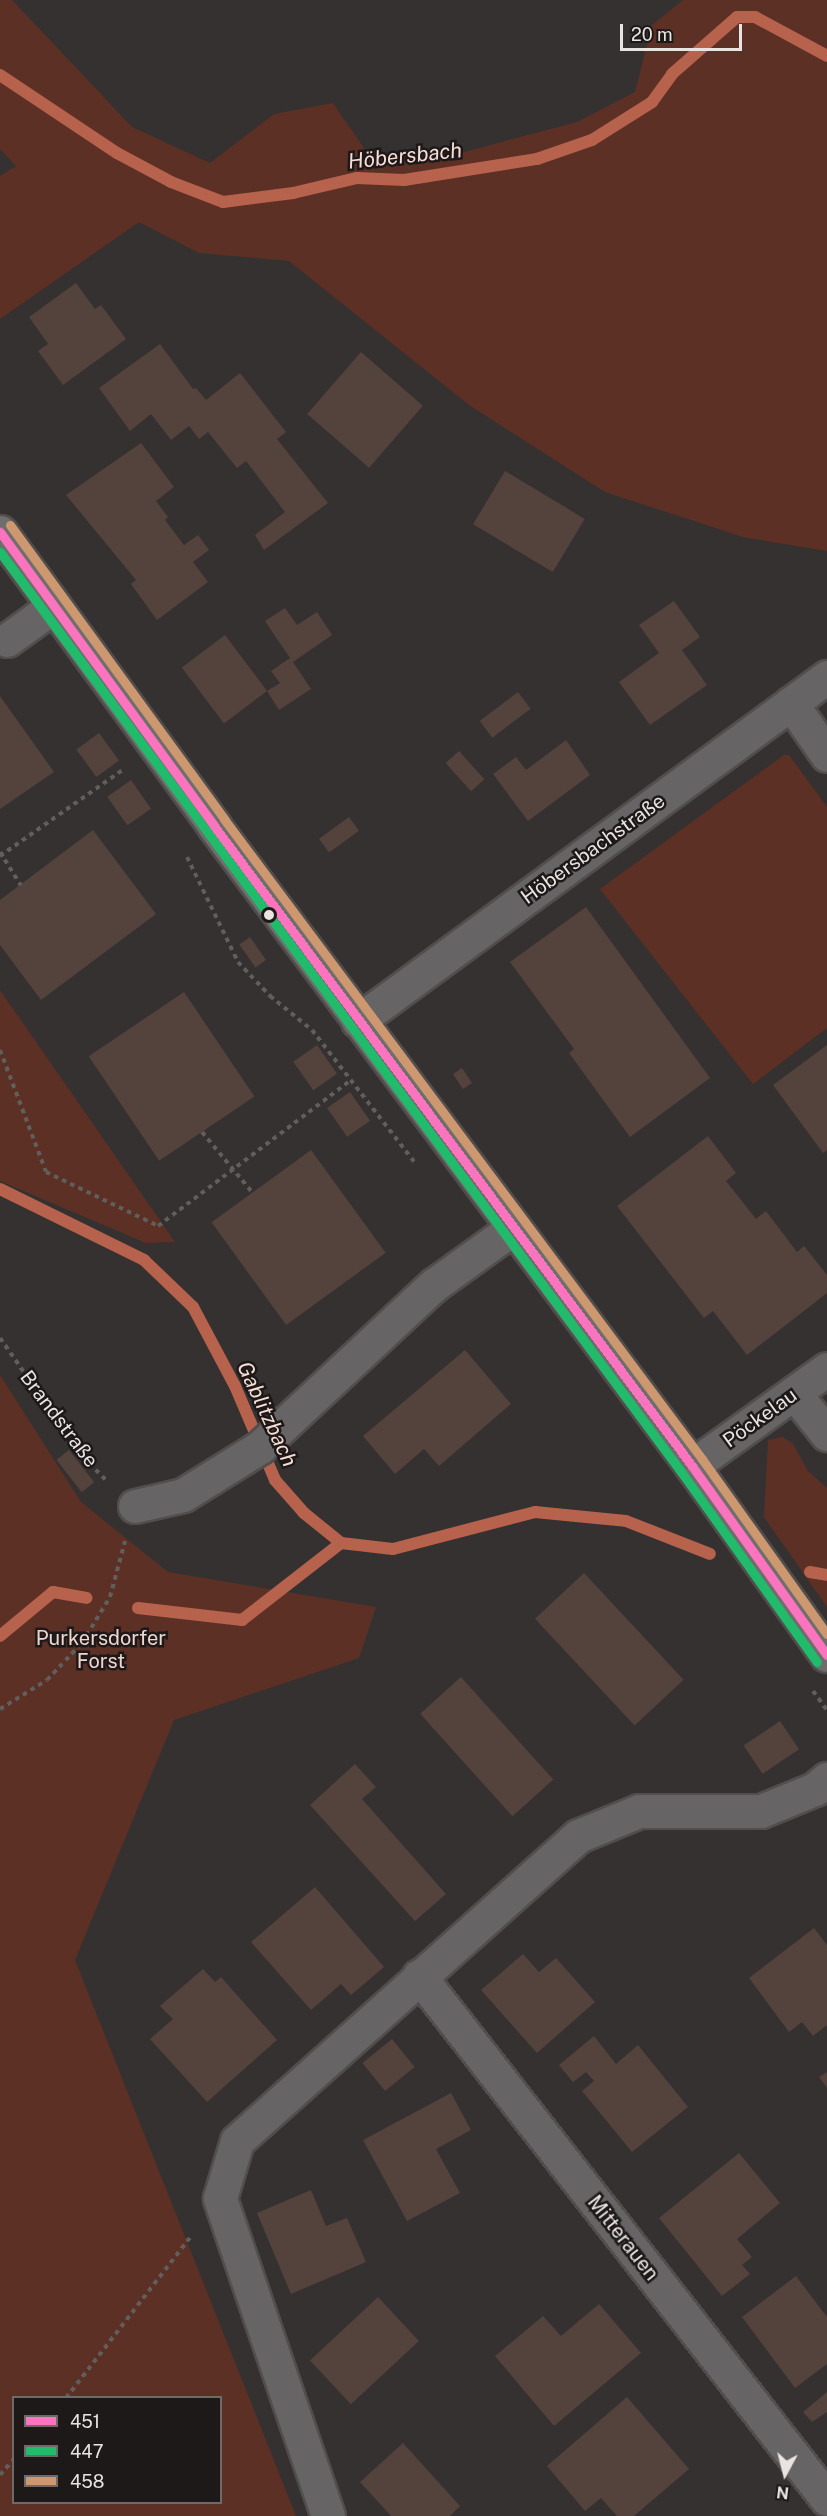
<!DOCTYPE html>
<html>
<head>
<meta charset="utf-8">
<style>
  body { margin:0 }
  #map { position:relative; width:827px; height:2516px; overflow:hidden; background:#353130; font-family:"Public Sans",sans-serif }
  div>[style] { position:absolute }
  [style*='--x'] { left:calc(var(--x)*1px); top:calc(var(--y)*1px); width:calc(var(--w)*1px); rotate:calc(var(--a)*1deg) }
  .green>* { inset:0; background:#5d3025 }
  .stream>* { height:12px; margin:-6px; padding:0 6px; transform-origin:6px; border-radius:6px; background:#b7624c }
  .building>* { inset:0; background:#54423d; transform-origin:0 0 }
  .path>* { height:4px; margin-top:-2px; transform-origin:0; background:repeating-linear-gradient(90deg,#615f5e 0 4.5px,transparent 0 9px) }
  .roads { filter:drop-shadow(2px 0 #514e4d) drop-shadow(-2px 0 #514e4d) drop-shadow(0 2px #514e4d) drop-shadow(0 -2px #514e4d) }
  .minor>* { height:33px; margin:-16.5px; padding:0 16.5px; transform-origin:16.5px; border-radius:16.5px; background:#666464 }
  .major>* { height:33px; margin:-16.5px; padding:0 16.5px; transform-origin:16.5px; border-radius:16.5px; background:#706e6d }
  .bus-1>* { height:9px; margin:-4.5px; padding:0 4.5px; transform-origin:4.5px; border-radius:4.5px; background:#fc73be }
  .bus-2>* { height:9px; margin:-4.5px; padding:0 4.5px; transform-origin:4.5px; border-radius:4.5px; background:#20bc6c }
  .bus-3>* { height:9px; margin:-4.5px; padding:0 4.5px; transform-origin:4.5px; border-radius:4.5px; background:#cd976f }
  .dots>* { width:16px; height:16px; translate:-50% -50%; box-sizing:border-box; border:3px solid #1d1918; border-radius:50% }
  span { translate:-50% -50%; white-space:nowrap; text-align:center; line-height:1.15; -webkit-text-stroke:5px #1d1918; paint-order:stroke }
  .street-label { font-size:20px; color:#e9e4e2 }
  .park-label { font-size:20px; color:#f0d6cf }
  .water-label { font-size:21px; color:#f8ddd6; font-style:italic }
  .legend { position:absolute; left:12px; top:2396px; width:210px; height:108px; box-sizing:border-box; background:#1d1918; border:2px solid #6f6a69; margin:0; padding:8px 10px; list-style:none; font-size:18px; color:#e9e4e2 }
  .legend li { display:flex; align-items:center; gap:12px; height:30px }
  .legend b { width:30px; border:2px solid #6f6a69 }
  .north { position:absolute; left:755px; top:2444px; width:60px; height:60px; -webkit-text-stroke:4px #1d1918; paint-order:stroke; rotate:187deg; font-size:16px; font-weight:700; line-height:24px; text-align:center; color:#e9e4e2 }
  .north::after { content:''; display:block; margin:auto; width:21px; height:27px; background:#e9e4e2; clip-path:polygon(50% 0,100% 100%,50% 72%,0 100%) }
  .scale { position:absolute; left:620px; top:24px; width:122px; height:27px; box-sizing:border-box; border:3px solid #e9e4e2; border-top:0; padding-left:8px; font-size:18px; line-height:21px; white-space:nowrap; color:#e9e4e2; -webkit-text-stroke:4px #1d1918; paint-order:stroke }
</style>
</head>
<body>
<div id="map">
  <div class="green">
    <div style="clip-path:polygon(0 0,12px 0,132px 127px,210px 163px,274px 114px,333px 103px,368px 154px,449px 156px,577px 122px,635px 92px,652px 25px,683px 0,827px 0,827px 551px,743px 537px,605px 492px,469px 405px,289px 261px,199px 253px,139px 222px,0 319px,0 176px,16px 166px,0 149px)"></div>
    <div style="clip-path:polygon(784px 755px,789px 755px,827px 807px,827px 1028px,753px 1084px,600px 889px)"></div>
    <div style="clip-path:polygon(0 990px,175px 1242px,146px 1243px,0 1181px)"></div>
    <div style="clip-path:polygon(evenodd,0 1375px,81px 1502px,168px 1572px,376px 1607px,359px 1658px,174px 1720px,75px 1960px,296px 2516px,0 2516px,0 1375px,14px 2398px,220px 2398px,220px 2502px,14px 2502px,14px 2398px)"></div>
    <div style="clip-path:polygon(783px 1437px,793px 1444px,808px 1471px,827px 1488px,827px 1607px,764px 1517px,768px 1440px)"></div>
  </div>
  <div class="stream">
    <div style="--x:0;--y:75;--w:141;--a:33.7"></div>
    <div style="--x:117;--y:153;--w:61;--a:28.2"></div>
    <div style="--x:171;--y:182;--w:56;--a:21"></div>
    <div style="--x:223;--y:202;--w:71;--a:-7.3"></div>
    <div style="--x:293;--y:193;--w:66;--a:-13.2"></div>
    <div style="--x:357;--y:178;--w:47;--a:2.4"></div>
    <div style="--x:404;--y:180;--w:135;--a:-9"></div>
    <div style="--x:537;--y:159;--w:58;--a:-19.1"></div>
    <div style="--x:592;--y:140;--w:71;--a:-32.3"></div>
    <div style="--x:652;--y:102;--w:34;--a:-54"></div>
    <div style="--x:672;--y:74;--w:86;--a:-41.2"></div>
    <div style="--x:737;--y:17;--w:18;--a:0"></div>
    <div style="--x:755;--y:17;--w:82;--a:28.4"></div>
    <div style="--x:0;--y:1189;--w:161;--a:26.2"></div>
    <div style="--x:144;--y:1260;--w:68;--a:43.8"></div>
    <div style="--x:193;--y:1307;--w:89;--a:62"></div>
    <div style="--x:235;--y:1386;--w:102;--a:66.9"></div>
    <div style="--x:275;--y:1480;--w:44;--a:48.7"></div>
    <div style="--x:304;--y:1513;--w:48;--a:39"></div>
    <div style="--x:341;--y:1543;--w:52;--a:6.6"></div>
    <div style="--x:393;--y:1549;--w:147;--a:-14.6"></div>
    <div style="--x:535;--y:1512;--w:91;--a:5.6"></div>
    <div style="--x:626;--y:1521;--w:90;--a:21.4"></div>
    <div style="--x:810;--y:1572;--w:17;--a:10"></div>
    <div style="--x:138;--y:1608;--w:105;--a:6.6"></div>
    <div style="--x:242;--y:1620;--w:125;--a:-37.9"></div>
    <div style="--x:0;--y:1636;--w:69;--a:-39.7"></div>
    <div style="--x:53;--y:1592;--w:34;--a:10"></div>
  </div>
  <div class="building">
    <div style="clip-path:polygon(76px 283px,95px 309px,101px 305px,126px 339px,63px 385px,38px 351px,48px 344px,29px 317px)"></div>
    <div style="clip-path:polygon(160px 344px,193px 389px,196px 388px,206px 400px,240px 373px,286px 432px,277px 439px,328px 503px,264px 550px,255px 535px,285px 512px,246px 461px,237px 468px,208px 432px,199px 439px,189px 426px,171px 440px,151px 414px,130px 431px,99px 388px)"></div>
    <div style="left:361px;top:352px;width:82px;height:82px;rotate:41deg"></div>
    <div style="clip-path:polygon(141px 443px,174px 487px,156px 501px,168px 517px,165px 520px,184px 545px,198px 535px,209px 550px,193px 562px,208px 582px,157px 620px,131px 584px,136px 580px,66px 495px)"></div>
    <div style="left:505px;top:471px;width:93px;height:62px;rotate:31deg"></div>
    <div style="clip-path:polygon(674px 601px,700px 637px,682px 650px,707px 685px,650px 725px,619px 682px,659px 653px,639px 625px)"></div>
    <div style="clip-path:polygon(285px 608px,297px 625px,317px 612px,332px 635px,293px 662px,311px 689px,279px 710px,267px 691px,280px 683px,271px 671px,290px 658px,265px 621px)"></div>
    <div style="left:225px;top:635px;width:70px;height:54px;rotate:53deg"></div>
    <div style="left:518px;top:692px;width:21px;height:48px;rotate:53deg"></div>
    <div style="clip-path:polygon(0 696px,54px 772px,0 809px)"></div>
    <div style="left:99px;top:733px;width:34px;height:28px;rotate:54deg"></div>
    <div style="clip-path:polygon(566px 740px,590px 775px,528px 821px,493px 774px,516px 757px,526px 770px)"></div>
    <div style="left:459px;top:751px;width:38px;height:18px;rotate:48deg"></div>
    <div style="left:131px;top:780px;width:35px;height:29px;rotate:55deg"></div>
    <div style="left:349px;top:817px;width:17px;height:37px;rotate:54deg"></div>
    <div style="clip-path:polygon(93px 830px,156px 914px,41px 1000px,0 945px,0 900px)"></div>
    <div style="clip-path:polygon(586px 907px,710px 1078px,630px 1137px,569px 1053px,574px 1049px,510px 962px)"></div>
    <div style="left:250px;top:937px;width:28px;height:13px;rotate:55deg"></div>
    <div style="left:184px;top:992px;width:126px;height:115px;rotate:56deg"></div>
    <div style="left:317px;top:1045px;width:35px;height:29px;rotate:55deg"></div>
    <div style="clip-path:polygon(827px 1045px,827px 1150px,823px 1153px,773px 1085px)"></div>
    <div style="left:462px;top:1068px;width:18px;height:11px;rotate:56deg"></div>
    <div style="left:350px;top:1092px;width:35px;height:28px;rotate:55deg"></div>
    <div style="clip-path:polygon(708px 1136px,736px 1173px,726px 1181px,756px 1219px,766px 1211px,797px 1252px,804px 1246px,827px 1275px,827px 1293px,747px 1355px,713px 1311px,704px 1318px,617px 1206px)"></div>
    <div style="left:311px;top:1150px;width:127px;height:123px;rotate:54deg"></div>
    <div style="clip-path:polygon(465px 1350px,511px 1404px,439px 1466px,424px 1449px,395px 1474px,363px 1436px)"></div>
    <div style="left:69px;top:1450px;width:41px;height:16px;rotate:52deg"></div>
    <div style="left:584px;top:1573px;width:146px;height:67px;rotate:47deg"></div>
    <div style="left:461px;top:1677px;width:138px;height:55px;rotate:48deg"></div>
    <div style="left:780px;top:1721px;width:34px;height:44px;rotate:56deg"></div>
    <div style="clip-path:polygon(355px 1764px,376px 1787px,362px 1799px,446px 1894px,415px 1921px,310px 1805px)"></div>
    <div style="clip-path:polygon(315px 1887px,384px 1967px,351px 1995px,341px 1984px,311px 2010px,251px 1942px)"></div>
    <div style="clip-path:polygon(814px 1928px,827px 1945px,827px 2025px,813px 2036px,802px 2022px,789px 2032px,749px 1978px)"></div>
    <div style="clip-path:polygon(523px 1954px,539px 1972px,556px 1958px,595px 2002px,537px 2053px,481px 1990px)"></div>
    <div style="clip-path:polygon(203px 1969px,215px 1982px,221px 1977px,277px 2040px,207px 2102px,150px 2039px,173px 2019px,160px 2006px)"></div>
    <div style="clip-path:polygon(594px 2036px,616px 2064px,638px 2045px,688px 2107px,632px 2152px,582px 2091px,594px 2081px,586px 2072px,573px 2082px,559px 2065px)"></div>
    <div style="left:392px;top:2039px;width:36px;height:38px;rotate:51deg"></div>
    <div style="clip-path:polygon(827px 2072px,827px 2088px,819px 2077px)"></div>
    <div style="clip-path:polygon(451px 2093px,471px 2130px,436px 2149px,460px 2193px,407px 2221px,363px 2140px)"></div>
    <div style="clip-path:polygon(739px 2153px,780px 2203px,737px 2239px,752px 2257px,742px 2265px,750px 2274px,722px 2296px,659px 2218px)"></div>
    <div style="clip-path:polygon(311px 2190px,326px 2226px,347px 2218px,366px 2262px,291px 2294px,257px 2213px)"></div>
    <div style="clip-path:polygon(796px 2276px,827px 2317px,827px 2364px,795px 2388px,742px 2317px)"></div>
    <div style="left:378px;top:2297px;width:60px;height:93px;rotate:47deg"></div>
    <div style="clip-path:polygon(599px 2304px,641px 2353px,554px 2426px,495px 2356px,543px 2316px,561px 2336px)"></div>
    <div style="clip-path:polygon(827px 2392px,827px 2412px,812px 2422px,803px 2412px)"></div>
    <div style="clip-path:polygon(627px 2397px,689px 2469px,634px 2516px,617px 2516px,601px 2498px,585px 2511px,547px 2466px)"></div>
    <div style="clip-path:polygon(403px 2443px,460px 2506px,450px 2516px,391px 2516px,360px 2482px)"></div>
  </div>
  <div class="path">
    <div style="--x:0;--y:852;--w:39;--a:58"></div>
    <div style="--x:0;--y:856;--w:153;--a:-35.1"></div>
    <div style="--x:187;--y:857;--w:117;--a:64.1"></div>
    <div style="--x:238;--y:962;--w:47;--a:46.7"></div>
    <div style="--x:270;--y:996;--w:54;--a:39"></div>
    <div style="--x:312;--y:1030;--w:168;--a:52.2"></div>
    <div style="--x:0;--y:1050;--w:130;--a:69.3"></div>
    <div style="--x:46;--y:1172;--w:124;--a:25.7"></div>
    <div style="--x:158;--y:1226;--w:242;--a:-37.1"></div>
    <div style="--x:202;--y:1132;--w:78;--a:50.2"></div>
    <div style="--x:0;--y:1338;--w:145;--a:55.1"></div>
    <div style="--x:83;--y:1457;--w:34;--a:45"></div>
    <div style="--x:813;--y:1691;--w:24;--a:54"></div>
    <div style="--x:0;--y:1709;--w:55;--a:-31.7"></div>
    <div style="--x:47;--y:1680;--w:51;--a:-46.6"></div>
    <div style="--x:82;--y:1643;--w:54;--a:-58.7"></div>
    <div style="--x:110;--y:1597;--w:58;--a:-75"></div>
    <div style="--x:66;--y:2398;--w:206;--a:-52.3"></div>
    <div style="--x:0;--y:2475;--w:21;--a:-49"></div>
  </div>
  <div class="roads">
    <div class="minor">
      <div style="--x:7;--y:640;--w:58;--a:-35.9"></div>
      <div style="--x:791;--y:703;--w:63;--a:55.3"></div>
      <div style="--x:358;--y:1021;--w:582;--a:-36.26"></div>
      <div style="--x:794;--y:1393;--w:53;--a:51.2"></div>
      <div style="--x:692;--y:1466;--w:166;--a:-35.7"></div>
      <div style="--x:135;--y:1506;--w:49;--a:-12.9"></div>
      <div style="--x:183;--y:1495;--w:91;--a:-31.9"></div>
      <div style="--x:260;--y:1447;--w:238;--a:-43"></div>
      <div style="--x:434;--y:1285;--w:97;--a:-35.8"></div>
      <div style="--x:419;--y:1976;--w:663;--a:52.04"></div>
      <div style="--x:328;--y:2516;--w:336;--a:-108.8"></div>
      <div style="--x:220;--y:2198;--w:59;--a:-73.4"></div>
      <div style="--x:237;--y:2141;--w:457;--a:-41.8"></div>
      <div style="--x:578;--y:1836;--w:66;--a:-22.3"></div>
      <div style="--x:639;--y:1811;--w:122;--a:0"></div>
      <div style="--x:761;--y:1811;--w:58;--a:-22.2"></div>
      <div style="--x:815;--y:1789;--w:16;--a:-40"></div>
    </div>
    <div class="major">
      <div style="--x:0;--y:532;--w:364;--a:53.9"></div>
      <div style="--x:214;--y:826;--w:799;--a:53.24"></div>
      <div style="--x:692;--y:1466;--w:232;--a:54.5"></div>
    </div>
  </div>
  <div class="bus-1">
    <div style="--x:0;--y:532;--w:364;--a:53.9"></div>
    <div style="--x:214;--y:826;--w:799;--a:53.24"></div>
    <div style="--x:692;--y:1466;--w:232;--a:54.5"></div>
  </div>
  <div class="bus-2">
    <div style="--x:0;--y:552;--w:1146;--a:53.48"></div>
    <div style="--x:682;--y:1473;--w:232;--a:54.5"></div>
  </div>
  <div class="bus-3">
    <div style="--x:10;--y:525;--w:364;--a:53.9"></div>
    <div style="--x:224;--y:819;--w:799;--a:53.24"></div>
    <div style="--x:702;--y:1459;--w:215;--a:54.5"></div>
  </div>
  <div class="dots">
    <div style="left:269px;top:915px;background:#e9e4e2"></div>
  </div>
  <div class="street-label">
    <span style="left:593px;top:849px;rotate:-36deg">Höbersbachstraße</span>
    <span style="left:760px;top:1418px;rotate:-36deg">Pöckelau</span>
    <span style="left:59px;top:1419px;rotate:53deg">Brandstraße</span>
    <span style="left:623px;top:2238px;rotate:52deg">Mitterauen</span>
  </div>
  <div class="park-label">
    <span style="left:101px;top:1650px">Purkersdorfer<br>Forst</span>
  </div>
  <div class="water-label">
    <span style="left:405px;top:156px;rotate:-6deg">Höbersbach</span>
    <span style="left:267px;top:1414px;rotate:65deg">Gablitzbach</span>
  </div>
  <ul class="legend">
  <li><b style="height:8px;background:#fc73be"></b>451</li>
  <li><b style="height:8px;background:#20bc6c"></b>447</li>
  <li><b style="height:8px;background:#cd976f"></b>458</li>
  </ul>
  <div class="north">N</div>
  <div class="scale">20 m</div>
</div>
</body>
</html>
